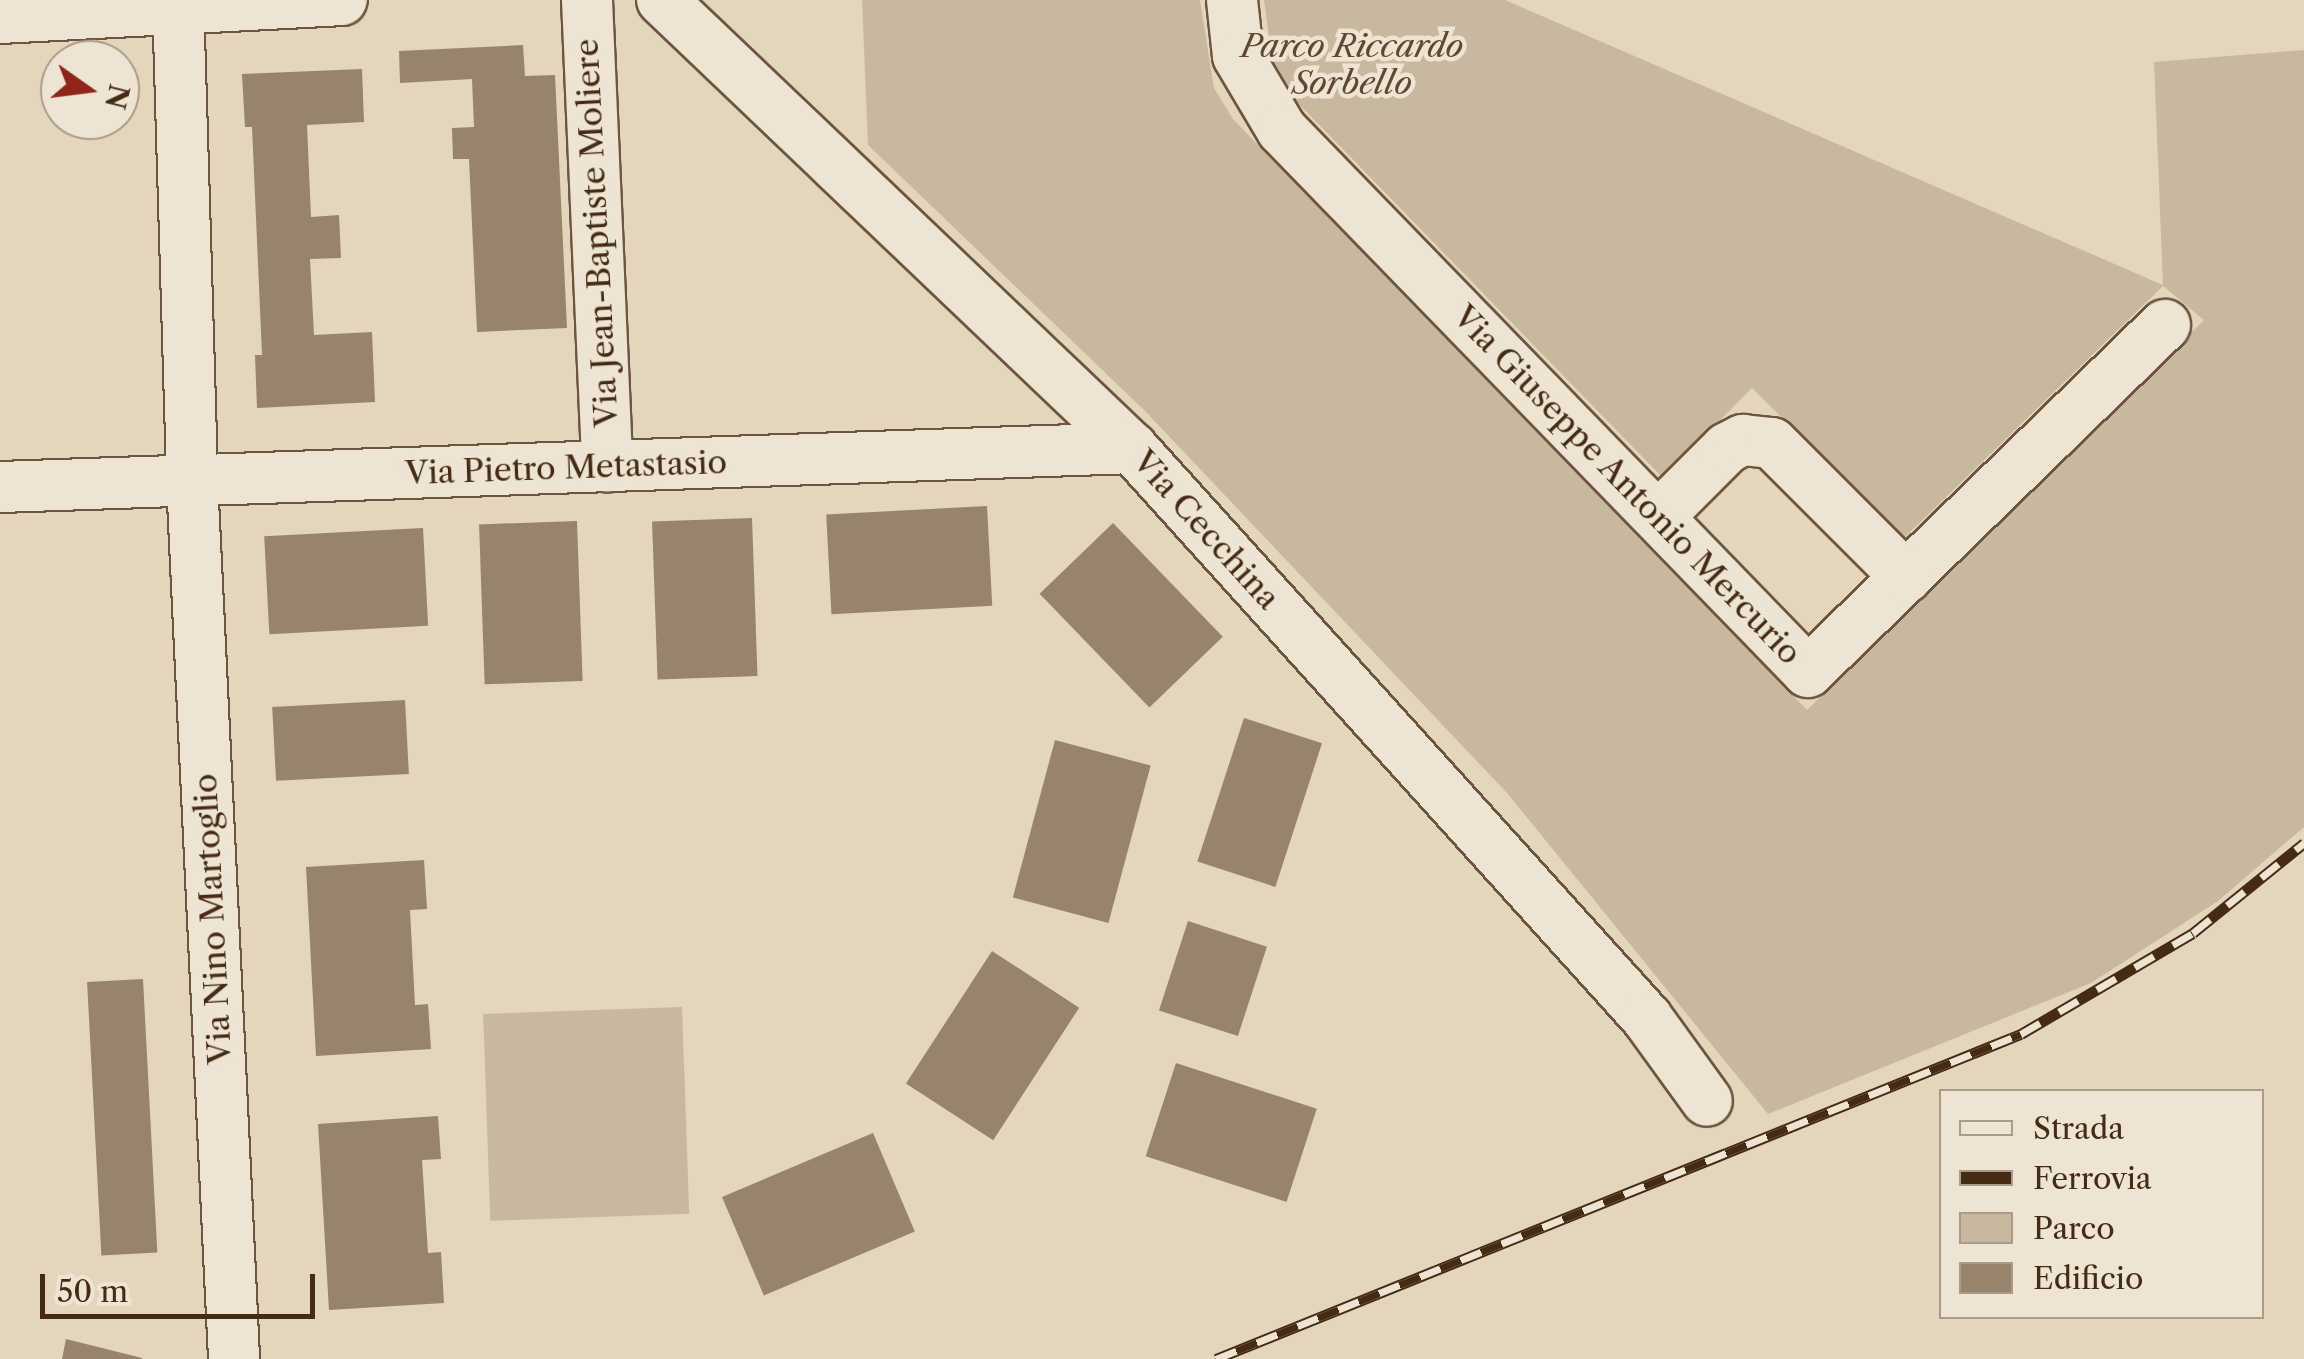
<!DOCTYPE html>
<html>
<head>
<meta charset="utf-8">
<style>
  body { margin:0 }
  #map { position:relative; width:2304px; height:1359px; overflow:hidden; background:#e4d5bd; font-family:"Libre Caslon Text",serif }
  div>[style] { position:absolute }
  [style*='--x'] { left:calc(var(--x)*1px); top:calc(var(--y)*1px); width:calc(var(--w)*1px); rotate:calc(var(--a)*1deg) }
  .green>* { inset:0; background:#c9b8a0; transform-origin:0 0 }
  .building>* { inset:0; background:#98836c; transform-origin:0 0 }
  .roads { filter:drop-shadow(2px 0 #6e563e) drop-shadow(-2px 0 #6e563e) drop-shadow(0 2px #6e563e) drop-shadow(0 -2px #6e563e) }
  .minor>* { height:50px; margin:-25px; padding:0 25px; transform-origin:25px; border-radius:25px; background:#ede4d4 }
  .rail>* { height:11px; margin-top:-5.5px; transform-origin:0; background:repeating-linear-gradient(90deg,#ede4d4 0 22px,#462b14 0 44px); box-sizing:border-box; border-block:2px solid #462b14 }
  span { translate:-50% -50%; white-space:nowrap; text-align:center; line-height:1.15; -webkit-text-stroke:9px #ede4d4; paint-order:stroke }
  .park-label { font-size:32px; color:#604730; font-style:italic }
  .street-label { font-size:32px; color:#462b14 }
  .legend { position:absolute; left:1939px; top:1089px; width:325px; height:230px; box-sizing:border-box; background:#ede4d4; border:2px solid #aa9a87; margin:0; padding:12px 18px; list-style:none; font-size:30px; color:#462b14 }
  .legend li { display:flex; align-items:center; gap:20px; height:50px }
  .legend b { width:50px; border:2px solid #aa9a87 }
  .north { position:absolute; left:40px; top:40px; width:100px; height:100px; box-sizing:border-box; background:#ede4d4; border:2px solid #aa9a87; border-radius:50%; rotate:104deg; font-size:28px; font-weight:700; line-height:40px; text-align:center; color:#462b14 }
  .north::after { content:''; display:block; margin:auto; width:35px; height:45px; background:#8f2418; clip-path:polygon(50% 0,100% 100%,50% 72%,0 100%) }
  .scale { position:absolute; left:40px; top:1274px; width:275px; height:45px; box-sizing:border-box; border:5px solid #462b14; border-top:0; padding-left:12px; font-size:30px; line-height:35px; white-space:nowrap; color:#462b14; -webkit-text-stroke:8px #ede4d4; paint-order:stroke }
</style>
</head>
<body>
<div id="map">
  <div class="green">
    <div style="clip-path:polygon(862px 0,1200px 0,1214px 88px,1233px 119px,1807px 710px,2204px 320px,2163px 286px,1904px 538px,1752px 388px,1663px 478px,1291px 96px,1273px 67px,1264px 0,1505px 0,2163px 285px,2154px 62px,2304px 50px,2304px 827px,2218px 901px,2091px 983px,1768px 1114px,1508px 794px,1145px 411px,868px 145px)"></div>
    <div style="left:682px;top:1007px;width:207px;height:199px;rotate:88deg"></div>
  </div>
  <div class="building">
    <div style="clip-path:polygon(523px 45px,525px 76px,555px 75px,567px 328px,477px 332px,469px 159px,453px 159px,452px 128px,474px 127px,472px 79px,400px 83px,399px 51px)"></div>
    <div style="clip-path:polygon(362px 69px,364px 122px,307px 125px,311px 217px,339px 215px,341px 258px,310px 259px,314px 335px,372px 332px,375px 402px,257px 408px,255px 355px,262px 355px,252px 127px,245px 127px,242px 74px)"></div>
    <div style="left:987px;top:506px;width:100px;height:161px;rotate:87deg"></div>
    <div style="left:752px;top:518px;width:158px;height:100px;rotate:88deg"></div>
    <div style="left:577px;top:521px;width:160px;height:98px;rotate:88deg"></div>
    <div style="left:1113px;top:523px;width:158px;height:102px;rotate:46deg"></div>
    <div style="left:423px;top:528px;width:98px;height:159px;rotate:87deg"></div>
    <div style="left:405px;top:700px;width:74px;height:133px;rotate:87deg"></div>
    <div style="left:1244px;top:718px;width:82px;height:151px;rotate:18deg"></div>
    <div style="left:1055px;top:740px;width:99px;height:163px;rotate:15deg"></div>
    <div style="clip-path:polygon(424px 860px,427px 909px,410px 910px,415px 1005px,428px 1004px,431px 1049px,316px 1056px,306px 867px)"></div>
    <div style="left:1188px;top:921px;width:83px;height:94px;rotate:18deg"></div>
    <div style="left:992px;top:951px;width:104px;height:158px;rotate:33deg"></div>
    <div style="left:143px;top:979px;width:274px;height:56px;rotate:87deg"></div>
    <div style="left:1176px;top:1063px;width:148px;height:98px;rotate:18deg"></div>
    <div style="clip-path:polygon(438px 1116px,441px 1159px,422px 1160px,428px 1253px,441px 1252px,444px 1303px,329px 1310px,318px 1124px)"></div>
    <div style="left:873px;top:1133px;width:107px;height:164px;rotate:67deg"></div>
    <div style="clip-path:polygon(66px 1339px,142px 1358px,142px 1359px,62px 1359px)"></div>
  </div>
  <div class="roads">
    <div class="minor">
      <div style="--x:178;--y:0;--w:480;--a:88.3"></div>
      <div style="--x:192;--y:480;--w:880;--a:87.26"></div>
      <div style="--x:587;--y:0;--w:467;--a:87.5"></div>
      <div style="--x:662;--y:0;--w:649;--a:43.63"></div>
      <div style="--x:1132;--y:448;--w:768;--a:47.9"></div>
      <div style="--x:1647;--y:1018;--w:102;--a:54.1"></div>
      <div style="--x:1232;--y:0;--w:56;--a:83.9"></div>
      <div style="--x:1238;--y:56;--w:86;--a:59.3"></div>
      <div style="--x:1282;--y:130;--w:755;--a:45.86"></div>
      <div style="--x:1808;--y:672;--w:498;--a:-44.2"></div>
      <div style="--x:0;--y:18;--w:342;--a:-3"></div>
      <div style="--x:0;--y:487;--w:1133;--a:-1.97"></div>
      <div style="--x:1659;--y:516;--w:96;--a:-45"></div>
      <div style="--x:1727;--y:448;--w:18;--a:-27"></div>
      <div style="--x:1743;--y:440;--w:29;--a:6"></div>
      <div style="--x:1772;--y:443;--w:190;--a:45"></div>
    </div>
  </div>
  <div class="rail">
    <div style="--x:1216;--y:1359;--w:868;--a:-21.99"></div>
    <div style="--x:2021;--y:1034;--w:199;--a:-30.4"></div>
    <div style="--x:2193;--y:933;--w:143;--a:-39"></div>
  </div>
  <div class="park-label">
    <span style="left:1352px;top:65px">Parco Riccardo<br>Sorbello</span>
  </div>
  <div class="street-label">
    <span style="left:597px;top:233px;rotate:-93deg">Via Jean-Baptiste Moliere</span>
    <span style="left:566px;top:468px;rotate:-2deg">Via Pietro Metastasio</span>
    <span style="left:1627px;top:485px;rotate:46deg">Via Giuseppe Antonio Mercurio</span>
    <span style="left:1206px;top:530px;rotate:48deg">Via Cecchina</span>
    <span style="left:213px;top:919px;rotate:-93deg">Via Nino Martoglio</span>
  </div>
  <ul class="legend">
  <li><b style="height:12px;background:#ede4d4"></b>Strada</li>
  <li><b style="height:12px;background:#462b14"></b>Ferrovia</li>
  <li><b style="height:28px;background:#c9b8a0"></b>Parco</li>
  <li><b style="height:28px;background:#98836c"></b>Edificio</li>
  </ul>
  <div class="north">N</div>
  <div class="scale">50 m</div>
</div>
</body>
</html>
